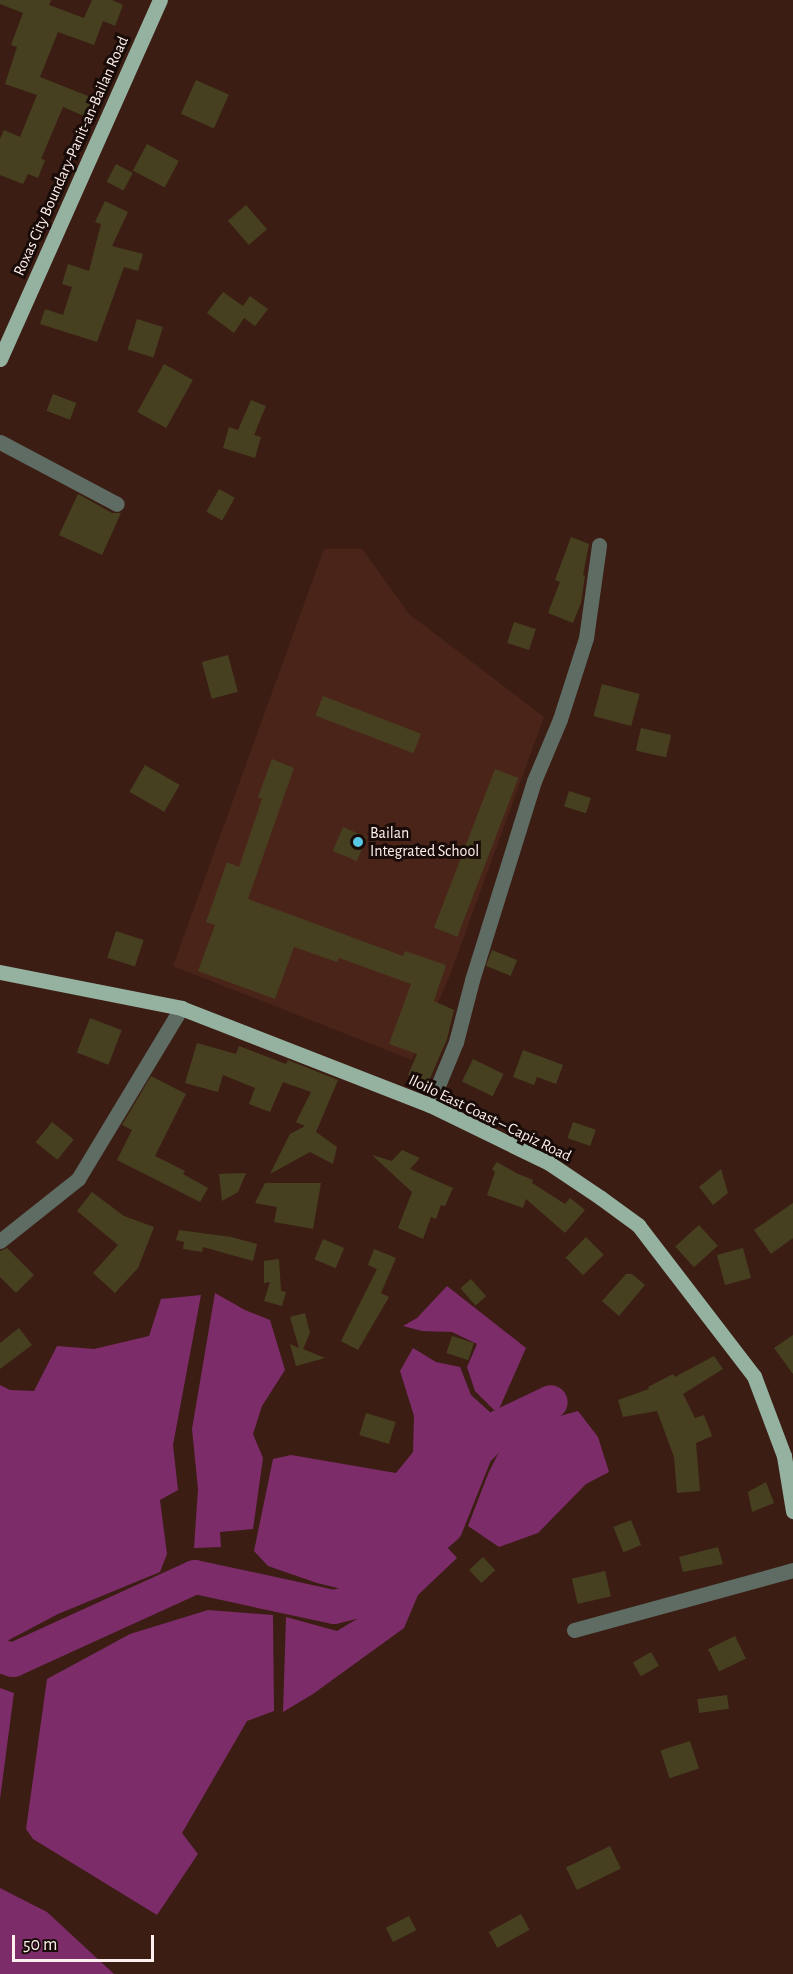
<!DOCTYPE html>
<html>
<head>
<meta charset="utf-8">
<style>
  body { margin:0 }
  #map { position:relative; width:793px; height:1974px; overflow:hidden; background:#3b1d14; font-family:"Alegreya Sans",sans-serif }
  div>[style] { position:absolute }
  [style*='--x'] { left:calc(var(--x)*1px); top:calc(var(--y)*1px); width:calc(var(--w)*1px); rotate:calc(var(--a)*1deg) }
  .built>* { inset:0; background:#4a2419 }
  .water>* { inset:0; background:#7c2c69 }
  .river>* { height:34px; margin:-17px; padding:0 17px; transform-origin:17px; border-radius:17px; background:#7c2c69 }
  .building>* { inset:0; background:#474020; transform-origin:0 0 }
  .minor>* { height:15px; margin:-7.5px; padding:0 7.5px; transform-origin:7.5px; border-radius:7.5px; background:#5e6c63 }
  .major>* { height:15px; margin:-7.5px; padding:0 7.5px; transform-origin:7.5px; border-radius:7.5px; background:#94b29f }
  .dots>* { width:16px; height:16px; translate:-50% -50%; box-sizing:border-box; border:3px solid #190c08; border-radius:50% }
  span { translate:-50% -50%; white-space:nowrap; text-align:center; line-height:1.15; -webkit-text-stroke:6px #190c08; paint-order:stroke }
  .street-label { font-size:16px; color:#fef1ed }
  .poi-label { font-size:16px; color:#fef1ed }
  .left { translate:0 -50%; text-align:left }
  .scale { position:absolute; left:12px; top:1935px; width:142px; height:27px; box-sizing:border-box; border:3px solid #fef1ed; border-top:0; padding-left:8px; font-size:18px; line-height:21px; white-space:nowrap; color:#fef1ed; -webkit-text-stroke:4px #190c08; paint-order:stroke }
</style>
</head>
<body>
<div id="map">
  <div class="built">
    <div style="clip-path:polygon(324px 549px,362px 549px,409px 614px,544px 717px,448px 980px,412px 1060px,173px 966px)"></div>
  </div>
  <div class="water">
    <div style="clip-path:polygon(447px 1286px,526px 1348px,499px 1409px,494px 1410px,475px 1391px,467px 1367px,477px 1344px,452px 1332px,422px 1331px,403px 1326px,417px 1318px)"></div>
    <div style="clip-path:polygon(215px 1293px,245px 1310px,270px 1320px,285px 1370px,262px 1406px,253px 1434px,263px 1458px,253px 1529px,220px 1532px,221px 1547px,194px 1548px,198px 1489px,192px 1429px)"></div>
    <div style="clip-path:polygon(201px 1295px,173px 1445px,178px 1490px,160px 1500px,167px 1554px,160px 1572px,58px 1614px,5px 1642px,0 1639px,0 1385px,10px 1390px,34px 1391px,57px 1346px,94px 1349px,149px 1336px,161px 1299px)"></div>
    <div style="clip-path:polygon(413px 1348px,436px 1362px,460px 1367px,471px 1395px,491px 1413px,459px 1455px,434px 1524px,405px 1541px,375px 1570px,346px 1590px,317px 1583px,268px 1566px,254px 1551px,273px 1459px,291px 1455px,396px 1473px,413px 1452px,414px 1416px,400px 1371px)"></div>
    <div style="clip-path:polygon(578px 1411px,598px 1437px,609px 1472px,586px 1484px,538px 1533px,499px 1547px,468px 1526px,488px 1474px,503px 1444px,534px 1423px)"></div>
    <div style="clip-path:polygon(446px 1546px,457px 1558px,418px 1595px,404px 1628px,313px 1694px,283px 1712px,286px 1617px,337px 1631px,380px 1605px,413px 1570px)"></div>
    <div style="clip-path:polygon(208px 1610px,273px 1615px,274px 1711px,247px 1721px,182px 1833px,198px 1854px,157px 1915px,33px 1839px,26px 1829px,47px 1679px,130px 1634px)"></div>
    <div style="clip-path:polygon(0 1688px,14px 1693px,0 1799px)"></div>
    <div style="clip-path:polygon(0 1888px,47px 1912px,114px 1974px,0 1974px)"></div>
  </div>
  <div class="river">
    <div style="--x:0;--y:1656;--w:14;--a:17"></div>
    <div style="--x:13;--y:1660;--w:200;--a:-24.5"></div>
    <div style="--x:195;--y:1577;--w:142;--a:12.2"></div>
    <div style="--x:334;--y:1607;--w:29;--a:-14"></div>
    <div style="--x:362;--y:1600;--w:111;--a:-41"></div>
    <div style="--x:446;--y:1527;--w:81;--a:-68.2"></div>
    <div style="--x:476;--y:1452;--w:36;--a:-46"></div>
    <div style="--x:501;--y:1426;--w:55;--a:-25.6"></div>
  </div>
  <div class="building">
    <div style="clip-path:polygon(0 0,51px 0,49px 5px,84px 18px,92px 0,112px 0,123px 5px,115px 26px,103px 21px,94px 45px,58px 32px,40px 77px,93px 98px,84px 116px,63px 107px,41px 159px,45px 160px,38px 178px,28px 174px,23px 184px,0 175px,0 139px,4px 130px,20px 137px,37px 95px,5px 84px,17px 47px,11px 45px,23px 13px,0 4px)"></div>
    <div style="left:196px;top:80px;width:36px;height:37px;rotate:24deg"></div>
    <div style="left:147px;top:144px;width:36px;height:30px;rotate:28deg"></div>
    <div style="left:116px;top:164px;width:19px;height:20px;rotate:28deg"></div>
    <div style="clip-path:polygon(105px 201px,128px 212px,112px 246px,143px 254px,138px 271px,124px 267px,97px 342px,40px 324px,45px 309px,63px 315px,72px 287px,62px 284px,68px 264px,89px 271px,101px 224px,95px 222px)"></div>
    <div style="left:246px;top:205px;width:32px;height:24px;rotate:49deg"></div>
    <div style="clip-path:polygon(223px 292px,243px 306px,250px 296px,268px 309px,255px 326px,244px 318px,234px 333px,207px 313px)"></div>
    <div style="left:137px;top:319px;width:27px;height:32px;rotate:17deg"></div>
    <div style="left:164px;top:364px;width:33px;height:55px;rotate:29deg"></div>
    <div style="left:53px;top:394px;width:25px;height:18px;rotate:21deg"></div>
    <div style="clip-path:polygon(251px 400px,266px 406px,254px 435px,261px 437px,255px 458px,223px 448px,229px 427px,238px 430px)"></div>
    <div style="left:219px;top:489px;width:18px;height:26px;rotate:29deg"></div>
    <div style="clip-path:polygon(78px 494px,112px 513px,121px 513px,102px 555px,59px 535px)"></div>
    <div style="clip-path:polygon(571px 537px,589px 544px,583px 575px,585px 576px,581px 603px,573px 623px,548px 613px,560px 582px,555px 580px)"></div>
    <div style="left:514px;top:622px;width:23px;height:22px;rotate:18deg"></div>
    <div style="left:228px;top:655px;width:38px;height:27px;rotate:75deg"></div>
    <div style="left:602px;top:684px;width:39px;height:33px;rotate:15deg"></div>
    <div style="left:323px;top:696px;width:105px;height:21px;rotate:21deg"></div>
    <div style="left:641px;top:728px;width:31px;height:23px;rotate:13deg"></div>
    <div style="clip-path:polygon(272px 759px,294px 768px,248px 899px,403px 956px,405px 951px,446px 965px,434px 1001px,454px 1010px,447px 1039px,428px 1083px,408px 1075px,417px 1054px,389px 1044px,411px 984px,339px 958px,337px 962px,294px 947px,275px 999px,198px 971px,215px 925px,206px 922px,227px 862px,239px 867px,262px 799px,258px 797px)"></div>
    <div style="left:145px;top:765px;width:40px;height:31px;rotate:30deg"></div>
    <div style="left:495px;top:769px;width:25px;height:170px;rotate:21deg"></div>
    <div style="left:569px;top:791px;width:23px;height:16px;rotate:18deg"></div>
    <div style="left:343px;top:827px;width:26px;height:26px;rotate:23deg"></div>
    <div style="left:116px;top:931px;width:29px;height:28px;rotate:18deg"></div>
    <div style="left:492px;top:950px;width:27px;height:17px;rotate:22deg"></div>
    <div style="left:90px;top:1018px;width:34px;height:37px;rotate:21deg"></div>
    <div style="clip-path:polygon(197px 1043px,236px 1054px,239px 1046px,286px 1064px,288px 1060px,338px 1080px,316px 1132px,337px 1147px,333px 1164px,310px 1152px,270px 1174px,290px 1134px,305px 1126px,296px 1122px,311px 1092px,283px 1082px,270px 1112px,249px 1104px,255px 1088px,223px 1075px,218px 1092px,185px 1083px)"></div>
    <div style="clip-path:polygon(523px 1050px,563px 1065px,556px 1084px,537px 1077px,534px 1085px,513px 1077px)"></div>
    <div style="left:473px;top:1059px;width:34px;height:25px;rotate:26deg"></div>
    <div style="clip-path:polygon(151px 1076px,186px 1094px,155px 1156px,185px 1171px,183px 1174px,208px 1188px,200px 1202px,117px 1160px,132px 1130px,122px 1125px)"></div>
    <div style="left:52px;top:1122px;width:28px;height:26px;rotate:39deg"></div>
    <div style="left:573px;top:1122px;width:24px;height:17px;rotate:19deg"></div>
    <div style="clip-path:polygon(402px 1150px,420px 1158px,410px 1169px,453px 1188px,445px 1206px,441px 1205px,436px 1219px,431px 1217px,423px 1239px,398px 1228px,412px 1192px,372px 1155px,392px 1161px)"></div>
    <div style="clip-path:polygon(497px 1162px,516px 1173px,533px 1180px,532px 1183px,565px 1204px,570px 1198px,585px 1210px,565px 1233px,526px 1199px,523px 1208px,487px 1195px,495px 1172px,492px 1169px)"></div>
    <div style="clip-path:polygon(721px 1169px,728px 1193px,713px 1205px,699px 1187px)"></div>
    <div style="clip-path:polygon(246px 1173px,238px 1192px,222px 1201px,219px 1174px)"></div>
    <div style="clip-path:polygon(265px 1183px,321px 1183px,313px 1229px,274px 1222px,277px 1207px,255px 1203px)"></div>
    <div style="clip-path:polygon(92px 1192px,124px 1216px,154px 1227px,138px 1268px,115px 1293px,93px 1273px,118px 1245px,77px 1211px)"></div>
    <div style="clip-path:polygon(793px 1203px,793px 1238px,771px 1254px,754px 1230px)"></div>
    <div style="left:699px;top:1225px;width:28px;height:32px;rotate:48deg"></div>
    <div style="clip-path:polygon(179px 1230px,231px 1237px,257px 1244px,253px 1261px,203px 1247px,202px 1252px,183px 1249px,184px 1242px,176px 1240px)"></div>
    <div style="left:586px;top:1237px;width:25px;height:29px;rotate:45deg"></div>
    <div style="left:323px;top:1239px;width:23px;height:22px;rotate:23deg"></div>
    <div style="clip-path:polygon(7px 1248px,34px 1275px,16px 1293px,0 1277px,0 1251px)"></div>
    <div style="left:743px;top:1248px;width:31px;height:27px;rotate:75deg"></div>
    <div style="clip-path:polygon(374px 1249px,396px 1258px,381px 1293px,389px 1297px,358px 1350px,341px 1341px,377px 1269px,368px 1265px)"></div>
    <div style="clip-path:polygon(279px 1259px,281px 1291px,286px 1292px,282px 1306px,264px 1301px,270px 1282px,264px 1283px,264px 1261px)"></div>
    <div style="clip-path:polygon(626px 1274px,632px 1274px,645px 1285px,619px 1316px,602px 1301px)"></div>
    <div style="left:471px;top:1279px;width:23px;height:14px;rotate:49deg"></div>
    <div style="clip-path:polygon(305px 1313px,310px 1333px,303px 1349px,325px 1358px,296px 1366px,290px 1344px,299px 1348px,290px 1317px)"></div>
    <div style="clip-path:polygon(19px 1328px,32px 1345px,0 1369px,0 1343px)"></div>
    <div style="clip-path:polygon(793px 1335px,793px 1374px,774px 1348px)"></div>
    <div style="left:452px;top:1336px;width:23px;height:18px;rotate:18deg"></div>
    <div style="clip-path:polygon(714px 1356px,723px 1369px,683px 1394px,695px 1418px,704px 1415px,712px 1436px,696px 1443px,700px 1491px,677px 1493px,674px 1457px,657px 1411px,623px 1417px,618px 1400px,649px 1389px,648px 1387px,673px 1374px,675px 1377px)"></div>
    <div style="left:366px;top:1413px;width:31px;height:23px;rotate:17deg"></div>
    <div style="clip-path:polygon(766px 1482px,774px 1503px,752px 1512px,748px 1492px)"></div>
    <div style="left:631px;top:1520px;width:27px;height:19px;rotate:68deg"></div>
    <div style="clip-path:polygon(718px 1547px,723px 1564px,683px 1572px,679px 1557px)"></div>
    <div style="left:483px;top:1557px;width:18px;height:19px;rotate:47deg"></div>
    <div style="left:605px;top:1571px;width:26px;height:34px;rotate:77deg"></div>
    <div style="left:735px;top:1636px;width:25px;height:30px;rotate:64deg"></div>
    <div style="left:651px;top:1652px;width:16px;height:21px;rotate:60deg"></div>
    <div style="left:727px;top:1695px;width:14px;height:30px;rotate:82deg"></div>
    <div style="left:690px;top:1741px;width:29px;height:31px;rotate:72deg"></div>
    <div style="left:610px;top:1846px;width:25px;height:49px;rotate:64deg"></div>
    <div style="left:521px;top:1914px;width:18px;height:37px;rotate:61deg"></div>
    <div style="left:409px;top:1916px;width:16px;height:26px;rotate:63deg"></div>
  </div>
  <div class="minor">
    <div style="--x:0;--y:442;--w:132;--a:27.9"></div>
    <div style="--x:430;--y:1105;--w:68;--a:-67.6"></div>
    <div style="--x:456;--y:1042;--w:64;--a:-75.5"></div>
    <div style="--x:472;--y:980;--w:208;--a:-72.7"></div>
    <div style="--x:534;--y:781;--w:67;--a:-67.2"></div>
    <div style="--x:560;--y:719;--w:85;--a:-72.2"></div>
    <div style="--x:586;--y:638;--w:94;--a:-82"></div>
    <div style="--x:0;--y:1241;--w:100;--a:-38.5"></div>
    <div style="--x:78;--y:1179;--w:200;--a:-58.9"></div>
    <div style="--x:574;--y:1630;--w:227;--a:-15.3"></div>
  </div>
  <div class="major">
    <div style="--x:0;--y:359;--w:393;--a:-66"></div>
    <div style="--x:0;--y:972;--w:185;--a:11.2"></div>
    <div style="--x:181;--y:1008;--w:267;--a:21.3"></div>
    <div style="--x:430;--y:1105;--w:132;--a:26"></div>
    <div style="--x:549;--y:1163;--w:63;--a:33.9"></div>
    <div style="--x:601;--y:1198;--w:46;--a:36.1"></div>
    <div style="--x:638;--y:1225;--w:190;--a:52.5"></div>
    <div style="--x:754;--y:1376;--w:85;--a:69.4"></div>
    <div style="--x:784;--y:1456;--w:56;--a:80.7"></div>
  </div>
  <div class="dots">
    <div style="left:358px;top:842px;background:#59c8e5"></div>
  </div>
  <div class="street-label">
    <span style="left:71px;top:156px;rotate:-66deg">Roxas City Boundary-Panit-an-Bailan Road</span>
    <span style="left:490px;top:1118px;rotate:26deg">Iloilo East Coast – Capiz Road</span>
  </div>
  <div class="poi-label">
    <span class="left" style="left:370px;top:842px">Bailan<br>Integrated School</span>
  </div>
  <div class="scale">50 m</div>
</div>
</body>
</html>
